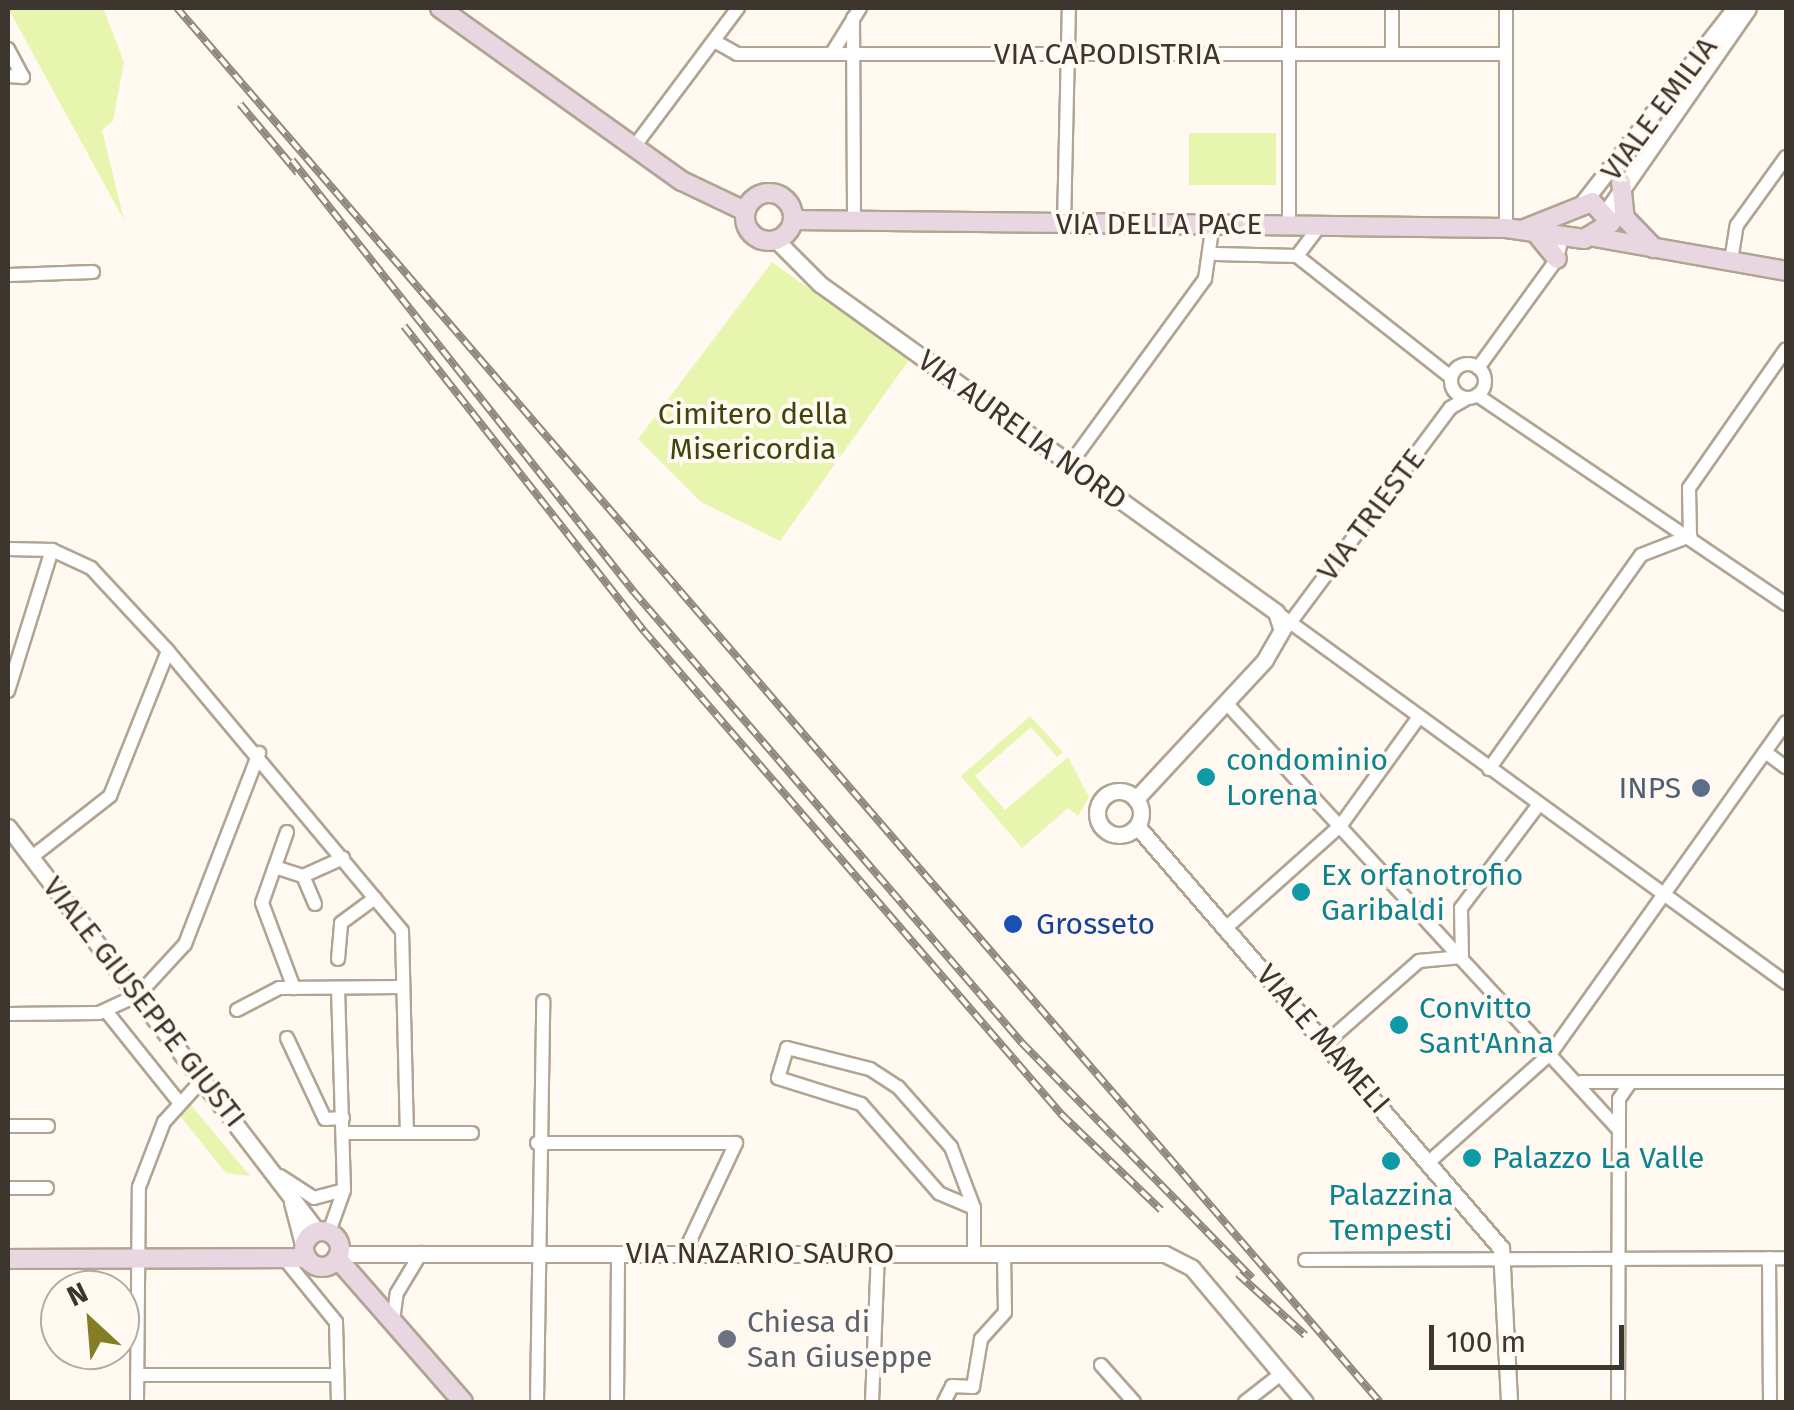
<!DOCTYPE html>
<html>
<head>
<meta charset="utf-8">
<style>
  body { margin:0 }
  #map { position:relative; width:1794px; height:1410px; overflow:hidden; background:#fff9f2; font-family:"Fira Sans",sans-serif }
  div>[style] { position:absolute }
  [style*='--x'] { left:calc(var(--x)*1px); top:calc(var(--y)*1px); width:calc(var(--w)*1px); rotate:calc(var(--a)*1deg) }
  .green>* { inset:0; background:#e7f5ae; transform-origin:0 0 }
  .roads { filter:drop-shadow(2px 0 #b1a492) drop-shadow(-2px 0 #b1a492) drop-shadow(0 2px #b1a492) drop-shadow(0 -2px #b1a492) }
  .minor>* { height:12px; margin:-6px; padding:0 6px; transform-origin:6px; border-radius:6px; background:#fff }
  .minor>.ring { margin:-6px; padding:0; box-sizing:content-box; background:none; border:12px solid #fff; border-radius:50% }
  .tertiary>* { height:15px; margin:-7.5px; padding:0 7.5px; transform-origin:7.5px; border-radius:7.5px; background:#fff }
  .tertiary>.ring { margin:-7.5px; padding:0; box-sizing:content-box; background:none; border:15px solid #fff; border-radius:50% }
  .secondary>* { height:18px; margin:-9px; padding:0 9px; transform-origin:9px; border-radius:9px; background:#e8d6e1 }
  .secondary>.ring { margin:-9px; padding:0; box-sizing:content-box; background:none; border:18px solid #e8d6e1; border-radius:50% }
  .rail>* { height:8px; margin-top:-4px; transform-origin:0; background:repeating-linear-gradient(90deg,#fff9f2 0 11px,#8e8881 0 22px); box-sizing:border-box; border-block:2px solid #8e8881 }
  .dots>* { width:28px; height:28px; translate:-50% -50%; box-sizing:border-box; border:5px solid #fff9f2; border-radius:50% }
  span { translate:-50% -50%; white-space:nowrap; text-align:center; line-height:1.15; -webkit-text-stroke:8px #fff9f2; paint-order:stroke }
  .street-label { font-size:30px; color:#3c362f }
  .park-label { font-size:30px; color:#3d4509 }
  .culture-label { font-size:30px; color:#0d838f }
  .left { translate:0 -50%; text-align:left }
  .service-label { font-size:30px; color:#4e5e75 }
  .right { translate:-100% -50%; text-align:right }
  .transit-label { font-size:30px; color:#164399 }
  .worship-label { font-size:30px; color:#5b616d }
  .frame { position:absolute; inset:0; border:10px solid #3c362f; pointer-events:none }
  .north { position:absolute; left:40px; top:1270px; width:100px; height:100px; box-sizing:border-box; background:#fff9f2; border:2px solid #b1aba4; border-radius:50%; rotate:334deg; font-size:28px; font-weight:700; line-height:40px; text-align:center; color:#3c362f }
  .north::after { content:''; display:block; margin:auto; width:35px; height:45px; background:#847d24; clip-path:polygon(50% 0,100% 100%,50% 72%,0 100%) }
  .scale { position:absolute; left:1429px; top:1325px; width:195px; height:45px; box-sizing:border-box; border:5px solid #3c362f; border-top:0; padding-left:12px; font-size:30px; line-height:35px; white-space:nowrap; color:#3c362f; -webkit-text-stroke:8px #fff9f2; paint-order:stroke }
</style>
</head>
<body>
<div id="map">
  <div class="green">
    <div style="clip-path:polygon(8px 8px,103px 8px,124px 62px,113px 121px,102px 130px,124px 220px)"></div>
    <div style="left:1189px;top:133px;width:87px;height:52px"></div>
    <div style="clip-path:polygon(772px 262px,909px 360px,780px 541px,701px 502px,638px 439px)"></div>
    <div style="clip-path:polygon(1030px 716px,1063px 752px,1057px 757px,1031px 727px,975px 776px,1005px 810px,1068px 757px,1089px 797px,1078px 816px,1068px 808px,1022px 848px,961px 776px)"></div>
    <div style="clip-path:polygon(191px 1105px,250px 1176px,226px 1173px,181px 1117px)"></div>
  </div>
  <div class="roads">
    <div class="minor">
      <div style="--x:1506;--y:8;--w:220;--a:90"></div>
      <div style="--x:853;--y:18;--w:205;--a:89.7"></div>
      <div style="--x:714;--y:41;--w:26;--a:29"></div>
      <div style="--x:737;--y:54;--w:768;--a:0"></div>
      <div style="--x:8;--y:49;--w:32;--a:62"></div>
      <div style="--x:23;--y:77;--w:15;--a:-176"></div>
      <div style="--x:832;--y:53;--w:53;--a:-58.1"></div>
      <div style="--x:1392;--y:54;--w:46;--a:-90"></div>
      <div style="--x:634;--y:147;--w:174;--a:-53.2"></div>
      <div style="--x:1064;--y:224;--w:216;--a:-88.7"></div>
      <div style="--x:1289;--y:224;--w:216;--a:-90"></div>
      <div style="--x:1216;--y:254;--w:81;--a:1.4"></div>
      <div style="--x:1297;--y:256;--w:196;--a:38.2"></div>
      <div style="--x:1297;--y:256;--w:40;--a:-53"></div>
      <div style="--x:1731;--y:261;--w:36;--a:-81"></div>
      <div style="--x:1737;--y:225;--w:84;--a:-54.2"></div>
      <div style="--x:8;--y:275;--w:85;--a:-2"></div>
      <div class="ring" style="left:1451px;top:364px;width:22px;height:22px"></div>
      <div style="--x:1478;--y:368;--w:135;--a:-54.1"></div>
      <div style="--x:1557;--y:259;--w:26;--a:-77"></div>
      <div style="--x:1477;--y:395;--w:373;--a:34.1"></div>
      <div style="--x:1070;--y:464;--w:229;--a:-53.9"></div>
      <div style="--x:1205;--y:279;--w:57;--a:-81.9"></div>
      <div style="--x:8;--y:549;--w:44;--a:1.3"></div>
      <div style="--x:52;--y:550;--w:43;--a:24.8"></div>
      <div style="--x:91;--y:568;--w:113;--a:47.1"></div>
      <div style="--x:168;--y:651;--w:156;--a:111.8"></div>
      <div style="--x:110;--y:796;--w:99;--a:142"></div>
      <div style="--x:1276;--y:612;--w:631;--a:36.03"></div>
      <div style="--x:1287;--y:627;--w:273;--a:-53.3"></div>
      <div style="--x:1450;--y:408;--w:20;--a:-30"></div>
      <div style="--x:168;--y:651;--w:365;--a:50.1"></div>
      <div style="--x:402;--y:931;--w:201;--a:88.6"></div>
      <div style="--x:8;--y:691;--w:148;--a:-72.7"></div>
      <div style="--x:1229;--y:706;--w:575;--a:47.4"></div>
      <div style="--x:1765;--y:752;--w:26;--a:36"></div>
      <div style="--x:1489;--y:769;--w:262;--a:-54.6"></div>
      <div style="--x:1641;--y:555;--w:53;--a:-21.2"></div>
      <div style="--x:1690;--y:536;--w:48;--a:-91.2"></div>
      <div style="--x:1689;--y:488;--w:169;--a:-55.1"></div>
      <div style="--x:287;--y:832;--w:75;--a:109.4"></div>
      <div style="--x:262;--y:903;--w:91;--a:69.4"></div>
      <div style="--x:275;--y:867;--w:29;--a:18"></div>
      <div style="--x:315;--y:904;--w:30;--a:-113"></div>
      <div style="--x:303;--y:876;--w:44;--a:-24.2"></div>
      <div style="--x:1228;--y:926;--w:152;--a:-41.8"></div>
      <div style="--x:1341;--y:825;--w:133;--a:-54.2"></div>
      <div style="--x:338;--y:959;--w:36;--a:-85"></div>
      <div style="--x:341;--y:923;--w:42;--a:-36.3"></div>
      <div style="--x:237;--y:1010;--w:47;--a:-27.6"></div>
      <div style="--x:279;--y:988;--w:124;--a:-0.5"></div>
      <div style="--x:106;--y:1011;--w:115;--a:51.3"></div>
      <div style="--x:8;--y:1014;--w:91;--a:-0.6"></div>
      <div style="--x:99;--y:1013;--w:43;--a:-24.8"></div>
      <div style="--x:138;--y:995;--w:69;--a:-47.3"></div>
      <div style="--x:185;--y:944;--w:205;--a:-68.8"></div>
      <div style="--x:287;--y:1038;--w:89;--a:64.9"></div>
      <div style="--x:325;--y:1119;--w:18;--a:-3"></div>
      <div style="--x:1327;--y:1042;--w:123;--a:-41.4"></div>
      <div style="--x:1419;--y:961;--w:43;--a:-5.3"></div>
      <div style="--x:1462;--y:957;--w:49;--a:-91.2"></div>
      <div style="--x:1461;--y:908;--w:130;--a:-53.1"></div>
      <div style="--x:1581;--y:1082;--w:205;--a:0"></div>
      <div style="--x:8;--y:1126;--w:40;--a:0"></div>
      <div style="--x:344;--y:1133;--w:128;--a:0"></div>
      <div style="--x:537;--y:1143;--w:199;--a:0"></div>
      <div style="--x:736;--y:1143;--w:122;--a:115.3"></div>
      <div style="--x:1429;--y:1162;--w:164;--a:-41.8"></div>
      <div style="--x:1551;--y:1053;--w:406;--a:-54.6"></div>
      <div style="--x:280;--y:1176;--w:40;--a:32.9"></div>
      <div style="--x:314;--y:1198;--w:31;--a:-15"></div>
      <div style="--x:8;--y:1188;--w:39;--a:0"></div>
      <div style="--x:974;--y:1208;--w:38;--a:-157"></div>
      <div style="--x:939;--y:1193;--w:118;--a:-131.2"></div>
      <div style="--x:861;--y:1104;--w:87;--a:-162.6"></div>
      <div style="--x:778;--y:1078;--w:31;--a:-73"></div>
      <div style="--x:787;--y:1048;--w:86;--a:14.2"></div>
      <div style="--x:870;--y:1069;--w:33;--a:33"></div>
      <div style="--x:898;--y:1087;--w:80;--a:48.5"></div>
      <div style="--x:951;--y:1147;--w:65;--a:69.3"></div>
      <div style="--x:974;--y:1208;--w:44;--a:90"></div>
      <div style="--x:329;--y:1232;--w:45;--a:-70.3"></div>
      <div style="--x:344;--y:1190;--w:202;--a:-91.7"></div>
      <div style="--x:283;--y:1257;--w:84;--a:50.8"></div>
      <div style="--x:336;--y:1322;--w:80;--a:88.6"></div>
      <div style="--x:1769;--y:1258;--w:144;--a:89.6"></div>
      <div style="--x:1305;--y:1260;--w:481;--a:-0.2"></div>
      <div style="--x:393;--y:1320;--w:27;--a:-82"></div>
      <div style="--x:397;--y:1293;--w:47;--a:-59"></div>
      <div style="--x:1101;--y:1365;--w:50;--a:48.3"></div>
      <div style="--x:137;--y:1375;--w:200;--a:0"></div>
      <div style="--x:137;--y:1402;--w:215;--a:-89.5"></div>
      <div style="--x:139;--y:1187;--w:70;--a:-69"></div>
      <div style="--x:164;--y:1122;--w:58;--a:-47.8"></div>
      <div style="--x:537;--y:1402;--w:401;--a:-89.1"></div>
      <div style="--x:617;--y:1402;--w:149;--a:-89.6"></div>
      <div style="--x:872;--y:1402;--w:150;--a:-87.7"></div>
      <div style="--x:944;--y:1402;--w:18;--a:-63"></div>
      <div style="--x:952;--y:1386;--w:21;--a:3"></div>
      <div style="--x:973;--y:1387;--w:49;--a:-80.5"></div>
      <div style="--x:981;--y:1339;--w:36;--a:-48"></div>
      <div style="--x:1005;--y:1312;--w:59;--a:-91"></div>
      <div style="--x:1245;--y:1402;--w:46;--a:-37.9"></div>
      <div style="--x:1618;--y:1402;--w:303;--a:-89.8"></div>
      <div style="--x:1619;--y:1099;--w:18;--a:-56"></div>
    </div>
    <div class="tertiary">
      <div style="--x:1581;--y:205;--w:250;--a:-52"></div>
      <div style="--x:1607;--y:211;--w:247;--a:-55.2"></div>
      <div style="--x:776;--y:240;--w:62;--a:45"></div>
      <div style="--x:820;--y:284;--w:562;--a:35.73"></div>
      <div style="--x:1276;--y:612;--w:19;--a:72"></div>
      <div style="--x:1282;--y:630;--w:34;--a:120"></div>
      <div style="--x:1265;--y:660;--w:190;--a:132.9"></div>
      <div class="ring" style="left:1097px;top:791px;width:29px;height:29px"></div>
      <div style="--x:1137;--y:826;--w:557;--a:49.22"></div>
      <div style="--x:1501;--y:1248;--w:154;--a:87"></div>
      <div style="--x:8;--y:827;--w:509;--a:52.59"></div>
      <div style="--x:292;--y:1202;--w:48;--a:75.4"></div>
      <div style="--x:339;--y:1254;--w:826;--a:0"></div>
      <div style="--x:1165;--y:1254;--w:30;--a:27"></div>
      <div style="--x:1192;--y:1268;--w:175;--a:49.9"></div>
    </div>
    <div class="secondary">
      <div style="--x:440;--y:8;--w:297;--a:35.6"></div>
      <div style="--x:682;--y:181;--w:70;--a:25.5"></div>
      <div style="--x:1621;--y:182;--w:36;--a:84"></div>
      <div style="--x:1625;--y:218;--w:42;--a:46"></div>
      <div class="ring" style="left:745px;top:193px;width:30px;height:30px"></div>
      <div style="--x:793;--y:220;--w:713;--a:0.64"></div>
      <div style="--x:1506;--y:228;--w:79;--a:8"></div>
      <div style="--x:1584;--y:239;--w:31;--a:-31"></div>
      <div style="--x:1611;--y:223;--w:28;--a:-132"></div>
      <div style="--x:1592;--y:202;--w:73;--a:158.3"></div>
      <div style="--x:1536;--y:233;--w:33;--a:51"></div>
      <div style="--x:1594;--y:237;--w:195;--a:10"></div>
      <div class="ring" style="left:304px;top:1231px;width:18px;height:18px"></div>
      <div style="--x:337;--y:1258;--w:191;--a:48.8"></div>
      <div style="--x:8;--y:1259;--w:299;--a:-0.2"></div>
    </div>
  </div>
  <div class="rail">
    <div style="--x:177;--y:8;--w:1841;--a:49.21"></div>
    <div style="--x:240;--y:104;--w:90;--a:50"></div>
    <div style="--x:292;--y:160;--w:551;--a:51.63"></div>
    <div style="--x:634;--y:592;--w:595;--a:49.29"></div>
    <div style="--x:1022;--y:1043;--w:329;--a:45.6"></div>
    <div style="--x:404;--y:326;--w:388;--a:51.8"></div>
    <div style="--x:644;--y:631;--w:640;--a:49.18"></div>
    <div style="--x:1062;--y:1115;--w:137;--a:43.8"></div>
    <div style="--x:1238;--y:1274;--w:91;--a:42.3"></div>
  </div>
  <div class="dots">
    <div style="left:1206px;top:777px;background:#0f9aa8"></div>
    <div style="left:1701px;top:788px;background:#5c6f8a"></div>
    <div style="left:1301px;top:892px;background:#0f9aa8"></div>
    <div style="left:1013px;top:924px;background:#1a4fb4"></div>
    <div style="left:1399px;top:1025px;background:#0f9aa8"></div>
    <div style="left:1472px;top:1158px;background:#0f9aa8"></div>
    <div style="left:1391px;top:1161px;background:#0f9aa8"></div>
    <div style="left:727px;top:1339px;background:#6b7280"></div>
  </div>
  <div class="street-label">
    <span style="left:1107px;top:54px">VIA CAPODISTRIA</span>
    <span style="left:1659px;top:109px;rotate:-53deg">VIALE EMILIA</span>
    <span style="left:1159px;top:224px">VIA DELLA PACE</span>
    <span style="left:1022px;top:430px;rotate:36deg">VIA AURELIA NORD</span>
    <span style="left:1371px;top:515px;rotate:-53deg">VIA TRIESTE</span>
    <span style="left:144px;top:1002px;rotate:52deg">VIALE GIUSEPPE GIUSTI</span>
    <span style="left:1323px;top:1039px;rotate:49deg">VIALE MAMELI</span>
    <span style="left:760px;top:1253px">VIA NAZARIO SAURO</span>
  </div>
  <div class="park-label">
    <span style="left:753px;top:431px">Cimitero della<br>Misericordia</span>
  </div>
  <div class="culture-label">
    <span class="left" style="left:1226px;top:777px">condominio<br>Lorena</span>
    <span class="left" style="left:1321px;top:892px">Ex orfanotrofio<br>Garibaldi</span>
    <span class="left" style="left:1419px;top:1025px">Convitto<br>Sant'Anna</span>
    <span class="left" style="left:1492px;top:1158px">Palazzo La Valle</span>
    <span style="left:1391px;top:1212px">Palazzina<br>Tempesti</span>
  </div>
  <div class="service-label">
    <span class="right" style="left:1681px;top:788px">INPS</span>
  </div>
  <div class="transit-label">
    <span class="left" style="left:1036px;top:924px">Grosseto</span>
  </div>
  <div class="worship-label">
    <span class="left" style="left:747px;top:1339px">Chiesa di<br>San Giuseppe</span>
  </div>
  <div class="frame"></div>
  <div class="north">N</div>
  <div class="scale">100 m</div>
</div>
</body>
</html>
